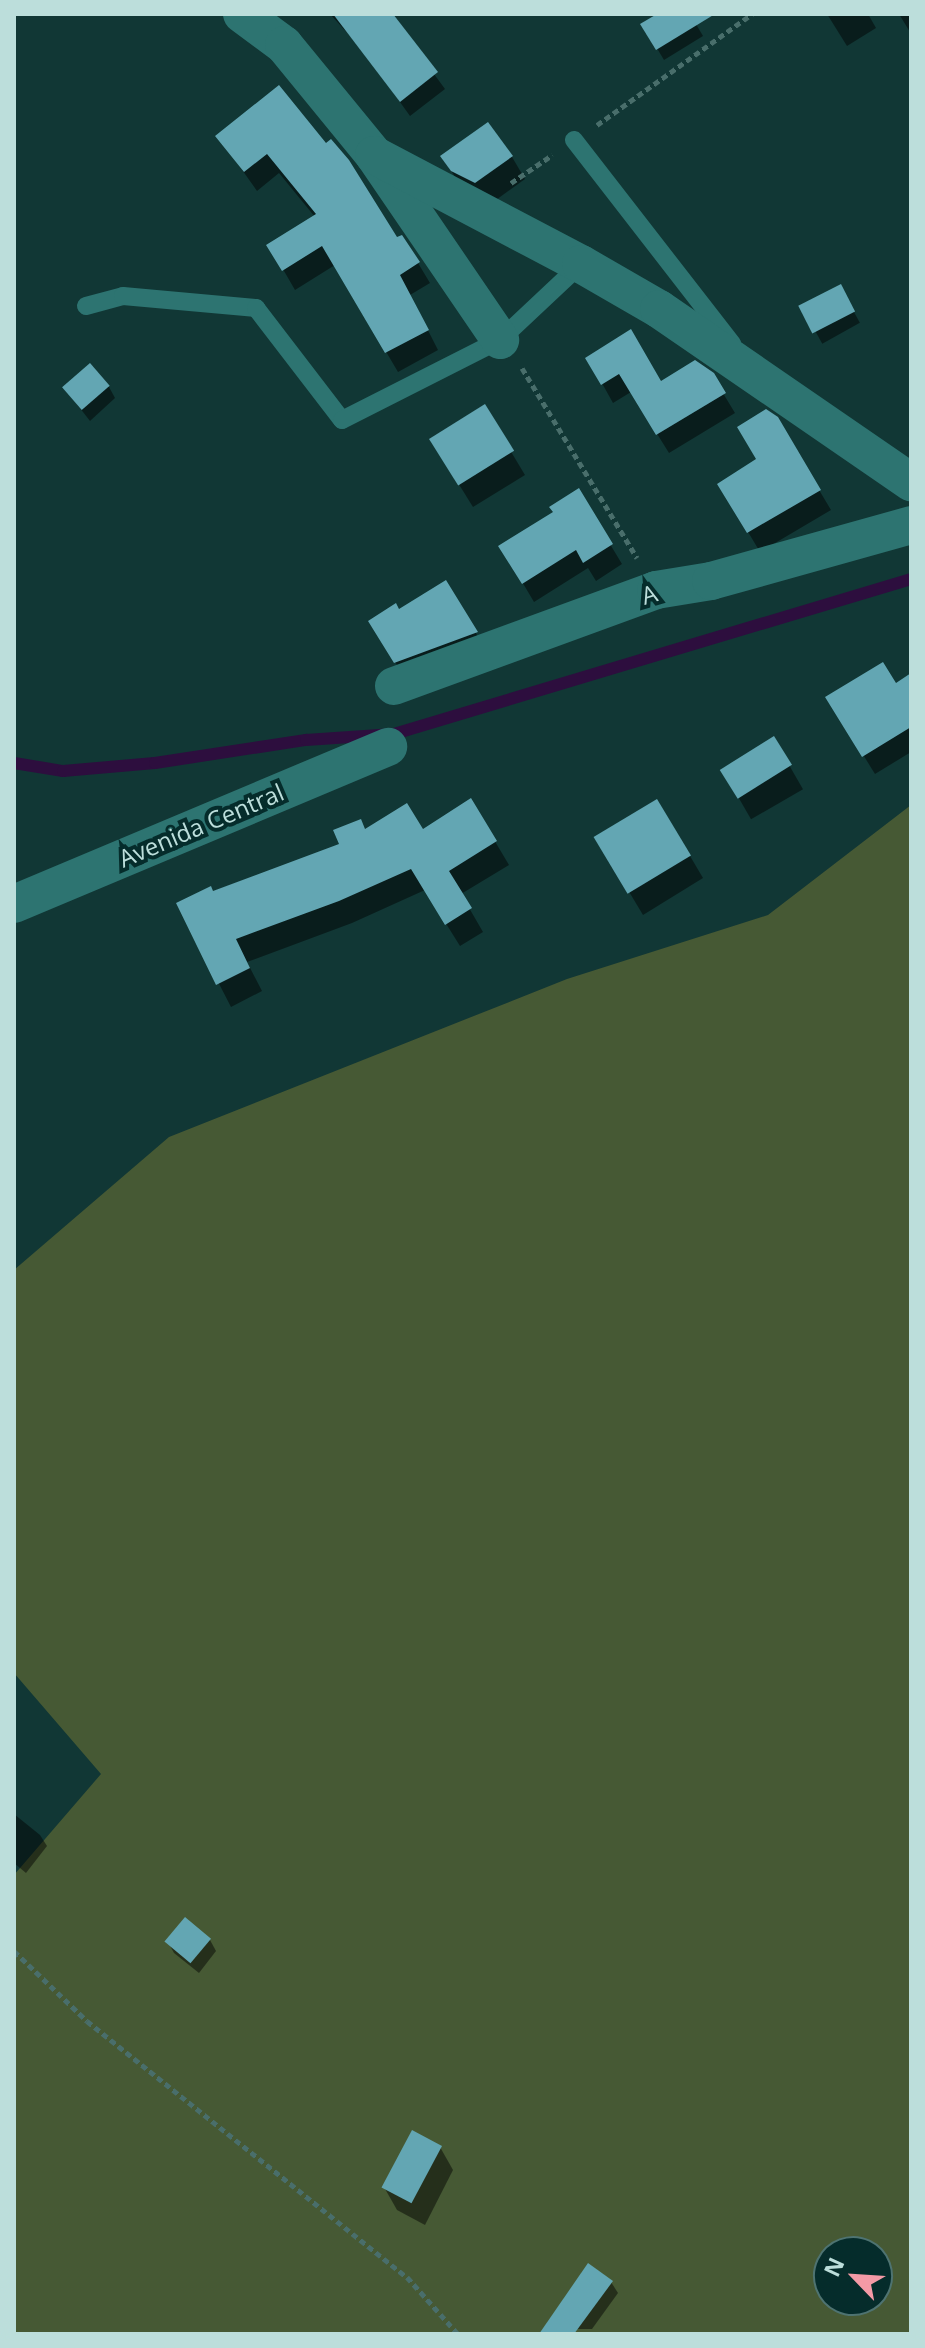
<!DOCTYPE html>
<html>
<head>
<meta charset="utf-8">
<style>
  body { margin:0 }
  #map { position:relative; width:925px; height:2348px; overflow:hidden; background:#113735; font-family:"Open Sans",sans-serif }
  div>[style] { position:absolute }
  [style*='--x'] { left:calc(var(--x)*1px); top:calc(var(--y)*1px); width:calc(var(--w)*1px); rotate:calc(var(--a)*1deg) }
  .green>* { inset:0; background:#465934 }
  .shadow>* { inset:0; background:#0007; transform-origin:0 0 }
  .stream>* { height:12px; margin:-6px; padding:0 6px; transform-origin:6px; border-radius:6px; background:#2d0e3e }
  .building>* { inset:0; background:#63a6b3; transform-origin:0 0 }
  .path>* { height:5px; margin-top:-2.5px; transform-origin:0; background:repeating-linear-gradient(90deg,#496e6b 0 6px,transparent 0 10px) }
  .lane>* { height:18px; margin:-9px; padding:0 9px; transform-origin:9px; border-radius:9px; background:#2d7471 }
  .street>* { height:38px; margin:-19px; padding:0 19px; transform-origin:19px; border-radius:19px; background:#2d7471 }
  span { translate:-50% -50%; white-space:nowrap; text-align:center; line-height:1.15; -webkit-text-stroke:8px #052c2b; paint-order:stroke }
  .street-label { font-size:24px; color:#bcdedb }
  .frame { position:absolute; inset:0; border:16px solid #bcdedb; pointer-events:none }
  .north { position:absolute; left:813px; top:2236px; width:80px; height:80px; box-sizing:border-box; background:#052c2b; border:2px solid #4e7371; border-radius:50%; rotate:295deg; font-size:22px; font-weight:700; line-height:32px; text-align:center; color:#bcdedb }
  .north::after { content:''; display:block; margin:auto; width:28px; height:36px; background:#f49aa6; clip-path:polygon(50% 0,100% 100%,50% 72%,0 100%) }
</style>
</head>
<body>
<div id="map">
  <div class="green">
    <div style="clip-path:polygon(evenodd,911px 805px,911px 2334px,14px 2334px,14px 1875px,101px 1774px,14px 1673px,14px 1270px,169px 1137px,567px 979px,768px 915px,911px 805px,829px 2252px,877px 2252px,877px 2300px,829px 2300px,829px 2252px)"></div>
  </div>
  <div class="shadow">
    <div style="clip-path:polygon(330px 14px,390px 14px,445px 89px,410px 116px,362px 49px)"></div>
    <div style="clip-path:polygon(661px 14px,690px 14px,703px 36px,664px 60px,643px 25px)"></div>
    <div style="clip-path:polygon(827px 14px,868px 14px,876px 28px,847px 46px)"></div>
    <div style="clip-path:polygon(899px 14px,911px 14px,911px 31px,910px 32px)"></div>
    <div style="clip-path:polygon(279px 88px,397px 240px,418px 263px,430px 283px,410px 295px,438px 350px,398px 372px,335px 265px,295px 290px,269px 245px,315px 217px,279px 173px,257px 191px,218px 136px)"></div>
    <div style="clip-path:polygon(443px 156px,512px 157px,525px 179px,489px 205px,456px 179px)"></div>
    <div style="left:840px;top:287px;width:41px;height:43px;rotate:61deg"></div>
    <div style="clip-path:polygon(588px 358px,660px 384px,712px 375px,735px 413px,669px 453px,631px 392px,613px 403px)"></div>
    <div style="clip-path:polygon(109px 387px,115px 398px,90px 421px,65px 389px)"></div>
    <div style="clip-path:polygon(484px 407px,525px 475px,473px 507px,445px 462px)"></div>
    <div style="clip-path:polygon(776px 418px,831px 510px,760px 552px,720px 485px,759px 460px)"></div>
    <div style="clip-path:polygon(578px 491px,622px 564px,596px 581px,588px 568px,534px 602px,501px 546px,555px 513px)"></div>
    <div style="clip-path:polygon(446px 583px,489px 655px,409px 684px,384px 644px)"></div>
    <div style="clip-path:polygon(911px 675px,911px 752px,875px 774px,839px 716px)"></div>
    <div style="left:774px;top:739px;width:58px;height:60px;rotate:60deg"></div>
    <div style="clip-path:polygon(471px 801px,509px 865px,461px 894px,483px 932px,460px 946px,425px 890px,352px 923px,247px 962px,262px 991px,231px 1007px,178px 904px,341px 845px,365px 831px,422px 832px)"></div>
    <div style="clip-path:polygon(690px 856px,703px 878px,643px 915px,613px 865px)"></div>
    <div style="clip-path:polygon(14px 1814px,40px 1835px,47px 1846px,26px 1873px,14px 1863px)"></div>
    <div style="clip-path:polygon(210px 1940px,216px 1951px,199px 1973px,174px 1953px,168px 1942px)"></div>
    <div style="clip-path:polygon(440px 2147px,453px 2170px,425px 2225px,397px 2210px,384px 2187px)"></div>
    <div style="clip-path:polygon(611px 2282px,618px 2293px,592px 2329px,558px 2329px)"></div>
  </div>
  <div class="stream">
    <div style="--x:14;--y:763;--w:50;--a:9.3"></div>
    <div style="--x:63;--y:771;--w:92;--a:-5"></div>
    <div style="--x:155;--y:763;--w:153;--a:-8.7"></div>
    <div style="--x:306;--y:740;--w:88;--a:-3.9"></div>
    <div style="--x:394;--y:734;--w:540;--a:-16.69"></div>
  </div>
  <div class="building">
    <div style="clip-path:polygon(333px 14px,393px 14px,438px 72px,400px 102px)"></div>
    <div style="clip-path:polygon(657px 14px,715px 14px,656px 50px,640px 24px)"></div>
    <div style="clip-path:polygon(279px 85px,326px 143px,331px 139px,349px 160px,397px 237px,402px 235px,420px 262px,400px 275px,429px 330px,385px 353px,322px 246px,282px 271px,266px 245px,316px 214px,267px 154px,244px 172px,215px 136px)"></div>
    <div style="clip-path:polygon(488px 122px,513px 156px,475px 183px,451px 171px,440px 156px)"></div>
    <div style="left:841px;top:284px;width:31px;height:48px;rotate:63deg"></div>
    <div style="clip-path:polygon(631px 329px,661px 381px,695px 360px,714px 373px,726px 393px,656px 435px,619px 374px,601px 385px,585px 358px)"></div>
    <div style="left:90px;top:363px;width:30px;height:37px;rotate:49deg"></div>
    <div style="left:485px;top:404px;width:55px;height:66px;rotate:58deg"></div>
    <div style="clip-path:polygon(766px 409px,778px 417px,821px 490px,747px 533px,717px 484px,756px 459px,737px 427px)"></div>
    <div style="clip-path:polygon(579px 488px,613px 544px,583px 563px,576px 550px,522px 584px,498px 546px,553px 512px,549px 507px)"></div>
    <div style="clip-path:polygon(446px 580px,478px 632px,394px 663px,368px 621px,396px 603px,399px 609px)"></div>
    <div style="clip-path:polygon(883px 662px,896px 683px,911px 673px,911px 727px,862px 757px,825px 697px)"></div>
    <div style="left:774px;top:736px;width:34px;height:64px;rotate:58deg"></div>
    <div style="clip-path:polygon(471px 798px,497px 841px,449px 871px,472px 908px,445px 925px,411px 869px,339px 901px,236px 939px,250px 968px,216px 985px,176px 903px,211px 886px,213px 891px,339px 844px,333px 830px,361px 819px,365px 829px,407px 803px,423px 829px)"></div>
    <div style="left:657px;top:799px;width:66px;height:74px;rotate:59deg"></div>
    <div style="left:185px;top:1917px;width:34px;height:32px;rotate:40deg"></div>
    <div style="left:412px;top:2130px;width:34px;height:65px;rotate:28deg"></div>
    <div style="clip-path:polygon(588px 2263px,613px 2281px,574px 2334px,539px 2334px)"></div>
  </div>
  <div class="path">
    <div style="--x:597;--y:125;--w:191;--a:-35.6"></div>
    <div style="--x:511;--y:183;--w:50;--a:-34.3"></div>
    <div style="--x:522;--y:368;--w:222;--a:58.8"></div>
    <div style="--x:14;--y:1951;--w:101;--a:43.8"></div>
    <div style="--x:87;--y:2021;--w:410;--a:38.7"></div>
    <div style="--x:407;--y:2277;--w:76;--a:48.2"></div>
  </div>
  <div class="lane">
    <div style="--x:574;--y:140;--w:258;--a:52.2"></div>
    <div style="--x:86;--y:306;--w:38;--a:-15"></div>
    <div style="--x:123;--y:296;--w:134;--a:5.2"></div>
    <div style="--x:256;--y:308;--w:141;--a:52.5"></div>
    <div style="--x:342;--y:420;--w:177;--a:-26.9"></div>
    <div style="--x:500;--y:340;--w:111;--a:-43.2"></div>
  </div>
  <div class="street">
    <div style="--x:242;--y:14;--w:52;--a:36.4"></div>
    <div style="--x:284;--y:45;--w:142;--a:50.7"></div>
    <div style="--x:374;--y:155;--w:224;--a:55.7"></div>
    <div style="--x:374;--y:155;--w:234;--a:27.8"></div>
    <div style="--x:581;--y:264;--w:90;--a:30"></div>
    <div style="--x:659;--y:309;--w:306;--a:34.5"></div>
    <div style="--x:394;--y:686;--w:279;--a:-20.1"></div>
    <div style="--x:656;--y:590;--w:56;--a:-9.3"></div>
    <div style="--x:711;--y:581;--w:208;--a:-15.6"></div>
    <div style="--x:14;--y:904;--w:406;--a:-22.8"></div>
  </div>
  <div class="street-label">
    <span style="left:649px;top:594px;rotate:-17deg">A</span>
    <span style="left:201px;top:825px;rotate:-23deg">Avenida Central</span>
  </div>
  <div class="frame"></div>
  <div class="north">N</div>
</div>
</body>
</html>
